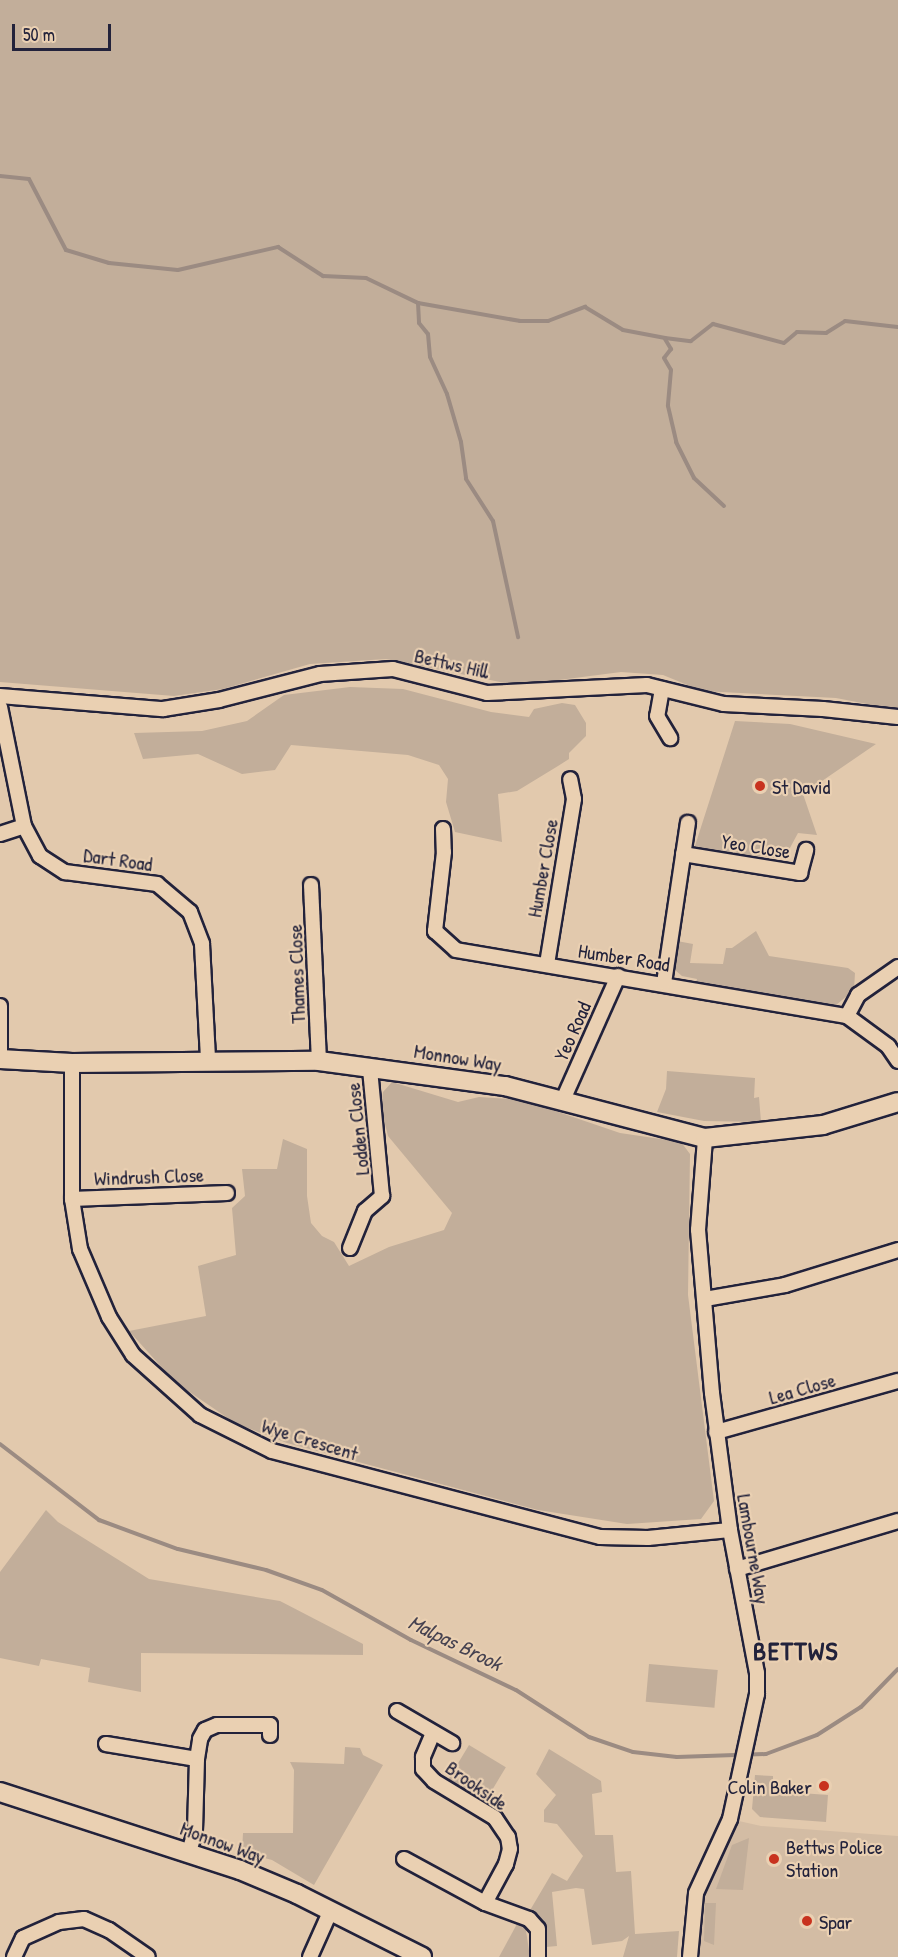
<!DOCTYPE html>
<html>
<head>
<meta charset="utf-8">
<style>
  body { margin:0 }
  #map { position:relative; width:898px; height:1957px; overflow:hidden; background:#e2c9ad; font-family:"Patrick Hand",sans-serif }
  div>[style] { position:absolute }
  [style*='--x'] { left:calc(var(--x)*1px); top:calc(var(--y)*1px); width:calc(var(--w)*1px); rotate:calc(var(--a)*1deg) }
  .built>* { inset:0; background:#d3bca4 }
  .green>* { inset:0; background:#c2ae9a; transform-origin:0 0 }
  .stream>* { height:4px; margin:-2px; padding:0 2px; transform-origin:2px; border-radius:2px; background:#9b8b82 }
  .roads { filter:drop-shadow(2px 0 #22223b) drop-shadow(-2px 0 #22223b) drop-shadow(0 2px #22223b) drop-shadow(0 -2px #22223b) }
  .street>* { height:14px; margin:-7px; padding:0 7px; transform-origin:7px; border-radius:7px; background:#ead0b2 }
  .secondary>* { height:18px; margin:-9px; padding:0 9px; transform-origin:9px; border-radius:9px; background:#ead0b2 }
  .dots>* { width:16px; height:16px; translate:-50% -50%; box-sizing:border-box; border:3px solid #ead0b2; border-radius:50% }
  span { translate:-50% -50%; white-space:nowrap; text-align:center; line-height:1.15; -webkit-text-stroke:4.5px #ead0b2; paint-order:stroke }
  .street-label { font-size:20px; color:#22223b }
  .poi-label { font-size:20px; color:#22223b }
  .left { translate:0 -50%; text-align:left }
  .right { translate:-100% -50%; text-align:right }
  .water-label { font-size:21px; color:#464250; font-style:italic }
  .district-label { font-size:26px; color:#22223b; font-weight:700; letter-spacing:1.5px }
  .scale { position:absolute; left:12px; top:24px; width:99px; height:27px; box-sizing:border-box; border:3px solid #22223b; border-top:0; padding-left:8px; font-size:18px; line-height:21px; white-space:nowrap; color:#22223b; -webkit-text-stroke:4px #ead0b2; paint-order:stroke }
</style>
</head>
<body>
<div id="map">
  <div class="built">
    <div style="clip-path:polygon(730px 1819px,761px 1826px,898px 1836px,898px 1957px,690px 1957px,696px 1893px)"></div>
  </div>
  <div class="green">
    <div style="clip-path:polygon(0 0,898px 0,898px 710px,836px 698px,702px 691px,663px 675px,621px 672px,528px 684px,505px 683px,386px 659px,310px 664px,223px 689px,174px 696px,0 682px)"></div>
    <div style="clip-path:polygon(350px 687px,403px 689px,491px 712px,529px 717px,534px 709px,562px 703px,575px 705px,586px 723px,586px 736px,569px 753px,569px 759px,558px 766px,517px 791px,498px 794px,502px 842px,455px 832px,446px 802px,448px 779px,439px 765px,408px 755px,291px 745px,275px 770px,242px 774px,198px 754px,143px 759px,134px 733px,202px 731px,247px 721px,284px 695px)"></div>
    <div style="clip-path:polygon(735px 721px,790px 724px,876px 744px,803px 794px,817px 835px,798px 833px,784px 859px,694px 849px)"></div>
    <div style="clip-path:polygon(756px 931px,769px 956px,848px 968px,855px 973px,854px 990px,835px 1006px,696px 983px,697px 979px,682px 976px,675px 970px,677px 941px,693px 944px,690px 963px,723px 964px,726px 948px,732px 948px)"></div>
    <div style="clip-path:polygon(667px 1071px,755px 1078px,754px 1098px,759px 1097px,761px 1122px,704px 1121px,657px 1112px,666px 1089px)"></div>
    <div style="clip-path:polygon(392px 1082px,458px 1102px,479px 1097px,523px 1100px,620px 1133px,681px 1142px,690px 1154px,688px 1295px,714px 1501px,701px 1519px,627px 1524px,538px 1510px,287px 1443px,235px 1423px,175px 1382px,129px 1331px,206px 1316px,198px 1266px,236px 1255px,232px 1208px,245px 1196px,242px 1169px,277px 1169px,283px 1139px,307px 1149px,307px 1196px,311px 1223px,322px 1236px,334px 1242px,349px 1266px,389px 1247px,444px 1230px,452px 1213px,388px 1136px,381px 1108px,383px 1092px)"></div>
    <div style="clip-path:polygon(46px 1510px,58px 1522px,149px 1579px,280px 1601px,363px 1644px,363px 1655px,141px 1653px,141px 1692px,88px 1682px,90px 1668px,41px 1659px,39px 1666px,0 1658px,0 1572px)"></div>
    <div style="left:649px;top:1664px;width:69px;height:38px;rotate:5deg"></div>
    <div style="left:469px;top:1745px;width:43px;height:42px;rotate:31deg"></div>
    <div style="clip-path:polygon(345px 1747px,360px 1748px,363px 1755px,383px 1765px,314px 1885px,272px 1860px,242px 1852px,243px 1833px,293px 1833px,294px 1770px,290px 1762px,344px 1764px)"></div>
    <div style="clip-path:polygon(549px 1749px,601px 1781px,602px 1792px,592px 1794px,595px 1835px,613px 1835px,616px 1872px,631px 1871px,635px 1934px,679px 1931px,677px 1957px,623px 1957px,629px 1936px,622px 1941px,592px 1945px,584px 1889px,576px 1888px,552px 1892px,557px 1946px,546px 1947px,540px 1918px,529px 1912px,552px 1873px,567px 1881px,583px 1856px,557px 1824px,544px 1822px,544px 1810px,556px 1795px,536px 1774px)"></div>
    <div style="clip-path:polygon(755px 1775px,773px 1776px,773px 1791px,828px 1795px,826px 1822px,760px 1817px,752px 1809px)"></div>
    <div style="clip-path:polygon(749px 1838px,743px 1890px,716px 1889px,732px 1845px)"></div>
    <div style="clip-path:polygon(705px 1903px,716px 1903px,714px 1945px,704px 1941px)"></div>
    <div style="clip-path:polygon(518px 1922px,525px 1924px,530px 1957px,499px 1957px)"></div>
  </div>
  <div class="stream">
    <div style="--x:0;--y:176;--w:29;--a:6"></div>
    <div style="--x:29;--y:179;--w:80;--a:62.5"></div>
    <div style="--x:66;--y:250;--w:45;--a:16.8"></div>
    <div style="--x:109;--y:263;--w:69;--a:5.8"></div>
    <div style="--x:178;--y:270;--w:103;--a:-13"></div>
    <div style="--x:278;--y:247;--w:54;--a:32.8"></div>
    <div style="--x:323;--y:276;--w:43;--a:2.7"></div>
    <div style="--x:366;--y:278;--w:58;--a:25.7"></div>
    <div style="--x:418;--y:303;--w:104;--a:10"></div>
    <div style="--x:520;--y:321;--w:28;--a:0"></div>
    <div style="--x:548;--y:321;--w:40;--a:-21"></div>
    <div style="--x:585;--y:307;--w:44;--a:31.2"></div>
    <div style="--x:623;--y:330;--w:43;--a:10.8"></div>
    <div style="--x:665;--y:338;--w:26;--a:7"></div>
    <div style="--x:691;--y:341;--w:28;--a:-38"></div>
    <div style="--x:713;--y:324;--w:73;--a:15"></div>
    <div style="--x:784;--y:343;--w:17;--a:-40"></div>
    <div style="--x:797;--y:332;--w:29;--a:2"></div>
    <div style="--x:826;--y:333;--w:22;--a:-32"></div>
    <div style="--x:845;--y:321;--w:53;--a:6.5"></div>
    <div style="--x:418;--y:303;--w:20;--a:87"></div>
    <div style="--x:419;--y:323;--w:14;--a:51"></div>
    <div style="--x:428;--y:334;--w:23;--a:85"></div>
    <div style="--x:430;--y:357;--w:41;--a:65.3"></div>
    <div style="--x:447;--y:394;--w:50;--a:73.7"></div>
    <div style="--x:461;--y:442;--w:37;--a:82"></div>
    <div style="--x:466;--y:479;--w:50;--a:57.3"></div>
    <div style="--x:493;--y:521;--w:119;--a:77.8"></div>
    <div style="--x:665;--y:339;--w:12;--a:59"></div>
    <div style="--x:671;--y:349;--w:11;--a:128"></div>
    <div style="--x:664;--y:358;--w:14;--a:60"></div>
    <div style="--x:671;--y:370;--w:36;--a:95"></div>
    <div style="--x:668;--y:406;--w:37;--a:77"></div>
    <div style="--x:676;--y:442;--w:40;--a:63.4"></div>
    <div style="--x:694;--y:478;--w:41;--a:43"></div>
    <div style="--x:0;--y:1444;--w:125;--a:37.5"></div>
    <div style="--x:99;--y:1520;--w:84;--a:20.2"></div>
    <div style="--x:178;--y:1549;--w:90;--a:13.4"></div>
    <div style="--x:266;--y:1570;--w:59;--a:19.7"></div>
    <div style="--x:322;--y:1590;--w:102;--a:29.3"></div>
    <div style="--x:411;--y:1640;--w:116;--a:25.5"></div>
    <div style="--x:516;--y:1690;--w:87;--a:32.8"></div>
    <div style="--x:589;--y:1737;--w:46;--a:18.8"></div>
    <div style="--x:633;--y:1752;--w:44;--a:6.5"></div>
    <div style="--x:677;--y:1757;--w:89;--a:-1.9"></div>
    <div style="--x:766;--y:1754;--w:54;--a:-20.4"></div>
    <div style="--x:817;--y:1735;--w:52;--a:-32.5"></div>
    <div style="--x:861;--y:1707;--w:53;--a:-45.8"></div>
  </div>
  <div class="roads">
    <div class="street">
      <div style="--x:662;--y:689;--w:27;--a:100"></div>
      <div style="--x:657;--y:716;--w:26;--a:59"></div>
      <div style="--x:0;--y:696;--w:164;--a:4.6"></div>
      <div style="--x:163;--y:709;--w:57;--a:-9.1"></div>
      <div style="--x:219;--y:700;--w:104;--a:-14.4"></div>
      <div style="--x:320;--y:674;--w:73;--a:-3.9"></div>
      <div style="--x:393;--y:669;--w:97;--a:14.3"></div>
      <div style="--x:487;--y:693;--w:160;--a:-2.9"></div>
      <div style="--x:647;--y:685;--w:79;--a:13.9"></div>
      <div style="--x:724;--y:704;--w:99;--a:2.9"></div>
      <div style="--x:823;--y:709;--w:75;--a:6.1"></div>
      <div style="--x:0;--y:707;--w:121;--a:78.6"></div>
      <div style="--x:24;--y:826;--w:34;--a:62"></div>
      <div style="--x:40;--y:856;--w:30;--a:33"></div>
      <div style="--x:65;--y:872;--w:93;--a:7.4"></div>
      <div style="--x:157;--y:884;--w:43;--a:40.3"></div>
      <div style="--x:190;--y:912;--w:34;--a:69"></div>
      <div style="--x:202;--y:944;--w:116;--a:87"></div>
      <div style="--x:443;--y:829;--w:23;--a:88"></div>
      <div style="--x:444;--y:852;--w:80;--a:96.5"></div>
      <div style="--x:435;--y:931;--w:28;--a:42"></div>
      <div style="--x:456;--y:950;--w:397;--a:9.6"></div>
      <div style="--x:847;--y:1016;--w:51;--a:36.2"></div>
      <div style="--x:888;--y:1046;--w:18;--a:56"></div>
      <div style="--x:0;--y:834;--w:25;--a:-18"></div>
      <div style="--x:683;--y:854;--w:119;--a:9.2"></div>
      <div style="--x:800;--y:873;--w:24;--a:-75"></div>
      <div style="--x:311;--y:885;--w:176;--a:87.4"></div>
      <div style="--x:547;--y:964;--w:167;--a:-80.7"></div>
      <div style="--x:574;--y:799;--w:20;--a:-101"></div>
      <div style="--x:664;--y:983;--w:162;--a:-81.5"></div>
      <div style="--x:0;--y:1006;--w:53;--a:90"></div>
      <div style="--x:847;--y:1016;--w:24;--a:-62"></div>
      <div style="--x:858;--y:995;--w:49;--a:-35"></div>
      <div style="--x:72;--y:1063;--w:136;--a:90"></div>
      <div style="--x:72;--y:1199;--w:51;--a:80.9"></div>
      <div style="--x:80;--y:1249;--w:74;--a:66.9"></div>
      <div style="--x:109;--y:1317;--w:45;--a:57.7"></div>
      <div style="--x:133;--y:1355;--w:90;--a:41.8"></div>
      <div style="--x:200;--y:1415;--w:80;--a:26.6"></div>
      <div style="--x:272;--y:1451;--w:339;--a:14.7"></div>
      <div style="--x:600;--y:1537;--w:48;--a:1.2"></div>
      <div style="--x:648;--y:1538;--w:82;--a:-5.6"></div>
      <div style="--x:562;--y:1102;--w:138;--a:-66"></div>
      <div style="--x:72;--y:1199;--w:155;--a:-2.2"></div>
      <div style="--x:350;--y:1248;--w:40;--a:-68"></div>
      <div style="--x:365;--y:1211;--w:23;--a:-41"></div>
      <div style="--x:382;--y:1196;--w:129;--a:-95.4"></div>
      <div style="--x:705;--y:1299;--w:81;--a:-9.9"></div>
      <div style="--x:785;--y:1285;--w:118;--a:-17.2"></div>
      <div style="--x:716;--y:1432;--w:189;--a:-15.7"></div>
      <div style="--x:737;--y:1569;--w:168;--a:-16.6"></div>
      <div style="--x:397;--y:1711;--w:64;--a:30.2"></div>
      <div style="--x:433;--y:1733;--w:26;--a:113"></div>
      <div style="--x:423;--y:1757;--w:12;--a:90"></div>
      <div style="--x:423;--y:1769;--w:16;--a:47"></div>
      <div style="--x:434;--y:1781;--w:71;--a:31.2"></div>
      <div style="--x:495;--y:1818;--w:23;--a:56"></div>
      <div style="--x:508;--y:1837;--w:12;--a:81"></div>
      <div style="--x:510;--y:1849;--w:16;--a:105"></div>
      <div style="--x:506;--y:1864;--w:44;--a:118.3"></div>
      <div style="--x:106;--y:1744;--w:92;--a:9.4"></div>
      <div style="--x:197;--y:1759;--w:73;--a:91.6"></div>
      <div style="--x:195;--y:1832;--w:21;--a:107"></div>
      <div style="--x:197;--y:1759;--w:20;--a:-81"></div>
      <div style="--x:200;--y:1739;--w:10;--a:-61"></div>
      <div style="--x:205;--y:1730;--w:13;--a:-23"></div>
      <div style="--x:217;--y:1725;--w:53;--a:0"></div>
      <div style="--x:270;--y:1725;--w:10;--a:90"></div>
      <div style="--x:404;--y:1859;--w:92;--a:28.5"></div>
      <div style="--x:485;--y:1903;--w:47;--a:20"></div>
      <div style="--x:529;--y:1919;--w:13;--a:48"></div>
      <div style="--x:538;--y:1929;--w:28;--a:90"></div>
      <div style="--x:14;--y:1957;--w:21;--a:-65"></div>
      <div style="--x:23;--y:1938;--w:39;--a:-24"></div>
      <div style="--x:59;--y:1922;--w:25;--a:-7"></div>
      <div style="--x:84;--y:1919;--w:27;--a:24"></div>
      <div style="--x:109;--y:1930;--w:47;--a:34.7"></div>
      <div style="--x:310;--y:1957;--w:51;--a:-65.9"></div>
      <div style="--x:690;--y:1957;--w:64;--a:-84.6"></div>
      <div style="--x:696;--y:1893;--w:81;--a:-65.3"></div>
      <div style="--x:730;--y:1819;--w:128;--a:-77.8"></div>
      <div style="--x:757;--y:1694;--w:21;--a:-90"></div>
      <div style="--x:757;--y:1673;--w:146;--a:-100.7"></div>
      <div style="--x:730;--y:1530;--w:138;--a:-97.5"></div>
      <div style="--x:712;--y:1393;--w:164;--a:-94.9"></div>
      <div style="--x:698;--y:1230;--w:92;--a:-85.6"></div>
    </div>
    <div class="secondary">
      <div style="--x:0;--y:1059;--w:72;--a:3.2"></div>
      <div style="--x:72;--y:1063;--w:247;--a:-0.5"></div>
      <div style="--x:319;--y:1061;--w:188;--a:7.7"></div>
      <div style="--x:505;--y:1086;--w:207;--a:14.6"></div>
      <div style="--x:705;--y:1138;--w:119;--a:-6.3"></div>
      <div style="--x:823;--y:1125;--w:78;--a:-17"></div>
      <div style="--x:0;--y:1792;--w:252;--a:18"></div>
      <div style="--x:240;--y:1870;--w:62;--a:22.8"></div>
      <div style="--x:297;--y:1894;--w:140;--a:26.7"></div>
    </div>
  </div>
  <div class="dots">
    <div style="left:760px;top:786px;background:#c8321e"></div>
    <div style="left:824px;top:1786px;background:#c8321e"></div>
    <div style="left:774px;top:1859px;background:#c8321e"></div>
    <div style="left:807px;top:1921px;background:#c8321e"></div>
  </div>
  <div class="street-label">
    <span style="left:452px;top:663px;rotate:13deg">Bettws Hill</span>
    <span style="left:756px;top:846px;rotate:9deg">Yeo Close</span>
    <span style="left:118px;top:859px;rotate:8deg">Dart Road</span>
    <span style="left:542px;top:868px;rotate:-80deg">Humber Close</span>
    <span style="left:624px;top:957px;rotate:9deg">Humber Road</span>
    <span style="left:296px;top:974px;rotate:-92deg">Thames Close</span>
    <span style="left:572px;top:1031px;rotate:-66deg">Yeo Road</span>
    <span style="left:458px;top:1057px;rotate:9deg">Monnow Way</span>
    <span style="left:357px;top:1129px;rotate:-96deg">Lodden Close</span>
    <span style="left:149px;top:1176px;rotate:-2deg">Windrush Close</span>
    <span style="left:802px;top:1388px;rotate:-16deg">Lea Close</span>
    <span style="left:310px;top:1439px;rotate:17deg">Wye Crescent</span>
    <span style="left:754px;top:1549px;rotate:80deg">Lambourne Way</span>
    <span style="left:477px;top:1785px;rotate:35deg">Brookside</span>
    <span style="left:223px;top:1842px;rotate:20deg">Monnow Way</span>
  </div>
  <div class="poi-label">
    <span class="left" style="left:772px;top:786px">St David</span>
    <span class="right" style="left:812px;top:1786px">Colin Baker</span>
    <span class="left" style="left:786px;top:1858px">Bettws Police<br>Station</span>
    <span class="left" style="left:819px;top:1921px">Spar</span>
  </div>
  <div class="water-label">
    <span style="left:455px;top:1643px;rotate:26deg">Malpas Brook</span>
  </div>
  <div class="district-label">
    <span style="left:796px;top:1651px">BETTWS</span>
  </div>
  <div class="scale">50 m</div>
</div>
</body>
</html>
